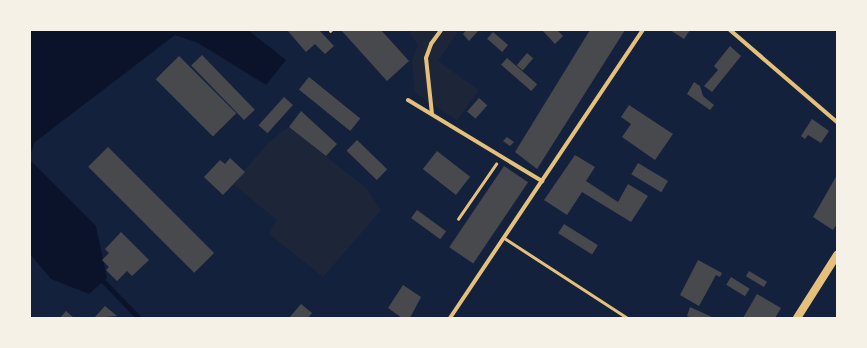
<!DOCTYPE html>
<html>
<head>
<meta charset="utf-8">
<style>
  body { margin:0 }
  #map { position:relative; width:867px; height:348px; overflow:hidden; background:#14213d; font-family:Manrope,sans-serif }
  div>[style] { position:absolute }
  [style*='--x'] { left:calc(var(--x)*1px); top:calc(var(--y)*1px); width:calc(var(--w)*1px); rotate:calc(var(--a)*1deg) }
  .green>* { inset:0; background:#1d2539 }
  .water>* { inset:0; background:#0b132b }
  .stream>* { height:5px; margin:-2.5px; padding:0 2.5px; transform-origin:2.5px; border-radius:2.5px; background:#0b132b }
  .building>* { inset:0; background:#48494c; transform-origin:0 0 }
  .path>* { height:2.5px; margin:-1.25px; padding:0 1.25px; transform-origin:1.25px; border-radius:1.25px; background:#e5c07b }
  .service>* { height:3px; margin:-1.5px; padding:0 1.5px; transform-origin:1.5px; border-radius:1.5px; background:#e5c07b }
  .minor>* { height:4px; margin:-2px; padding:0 2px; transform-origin:2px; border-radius:2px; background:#e5c07b }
  .secondary>* { height:8px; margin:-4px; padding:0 4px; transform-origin:4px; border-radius:4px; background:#e5c07b }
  span { translate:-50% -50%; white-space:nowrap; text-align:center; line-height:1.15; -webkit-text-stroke:3.5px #f6f1e7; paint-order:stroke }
  .frame { position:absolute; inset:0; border:31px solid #f6f1e7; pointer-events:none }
</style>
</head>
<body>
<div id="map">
  <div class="green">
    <div style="clip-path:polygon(412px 30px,459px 30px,438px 61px,479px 90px,457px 120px,415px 93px,412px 60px,418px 45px,410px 34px)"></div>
    <div style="clip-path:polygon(289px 127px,366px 188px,381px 210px,323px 277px,269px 234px,277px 220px,233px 184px,269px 142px)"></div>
  </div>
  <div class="water">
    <div style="clip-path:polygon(30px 30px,248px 30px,286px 60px,266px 85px,198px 43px,175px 35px,35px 142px,30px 155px)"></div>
    <div style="clip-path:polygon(30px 160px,96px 226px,107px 278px,89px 294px,51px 279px,30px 254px)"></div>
  </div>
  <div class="stream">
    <div style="--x:103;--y:281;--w:52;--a:45.8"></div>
  </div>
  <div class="building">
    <div style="clip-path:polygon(287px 30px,319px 30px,334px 46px,325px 54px,315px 44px,306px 52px)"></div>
    <div style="clip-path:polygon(341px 30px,381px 30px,409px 61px,387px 81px)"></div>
    <div style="clip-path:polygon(466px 30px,477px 30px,478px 31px,469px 41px,463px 34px)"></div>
    <div style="clip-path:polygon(542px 30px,557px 30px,563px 36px,555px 44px)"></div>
    <div style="clip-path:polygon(590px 30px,625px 30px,537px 169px,515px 152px)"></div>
    <div style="clip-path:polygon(670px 30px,690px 30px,684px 39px)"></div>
    <div style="left:493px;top:32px;width:20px;height:9px;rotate:41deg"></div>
    <div style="clip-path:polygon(730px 46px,741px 56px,712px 92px,704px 86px,718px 70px,714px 66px)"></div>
    <div style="left:527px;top:53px;width:8px;height:16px;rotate:40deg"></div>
    <div style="left:202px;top:55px;width:76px;height:15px;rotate:46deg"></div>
    <div style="left:179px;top:56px;width:81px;height:33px;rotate:45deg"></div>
    <div style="left:507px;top:58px;width:40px;height:9px;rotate:41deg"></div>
    <div style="left:309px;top:77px;width:66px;height:16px;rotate:39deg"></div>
    <div style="clip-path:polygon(694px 82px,700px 86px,703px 96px,714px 105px,710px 110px,687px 94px)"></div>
    <div style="left:284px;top:97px;width:12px;height:38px;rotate:42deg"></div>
    <div style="left:479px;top:98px;width:11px;height:18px;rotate:41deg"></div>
    <div style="clip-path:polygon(629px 105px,673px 134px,655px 160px,622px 137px,631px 124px,621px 117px)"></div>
    <div style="clip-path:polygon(301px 111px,337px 144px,326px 156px,289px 127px)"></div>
    <div style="clip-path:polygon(812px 119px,829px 131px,821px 143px,808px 135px,805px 139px,801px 136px)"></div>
    <div style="clip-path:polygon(507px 137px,514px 142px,510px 146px,503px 141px)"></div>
    <div style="left:357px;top:140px;width:42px;height:15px;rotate:44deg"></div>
    <div style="left:108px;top:147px;width:150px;height:28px;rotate:45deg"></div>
    <div style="left:437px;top:151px;width:42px;height:23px;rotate:38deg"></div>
    <div style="clip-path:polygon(575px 155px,595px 167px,586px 181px,618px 202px,628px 184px,648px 196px,631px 222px,582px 192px,567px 215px,544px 200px)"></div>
    <div style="clip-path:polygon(230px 158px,245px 172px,223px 195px,204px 177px,220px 160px,225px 164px)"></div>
    <div style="left:638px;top:163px;width:35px;height:13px;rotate:31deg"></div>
    <div style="left:504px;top:166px;width:29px;height:98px;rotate:34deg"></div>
    <div style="clip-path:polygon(837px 175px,837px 224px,833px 230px,813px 217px)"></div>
    <div style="left:417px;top:210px;width:36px;height:10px;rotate:36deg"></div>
    <div style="left:564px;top:224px;width:40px;height:11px;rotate:32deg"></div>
    <div style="clip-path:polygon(121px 232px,149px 260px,132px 276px,127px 271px,117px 281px,106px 270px,109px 267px,102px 260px,109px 253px,105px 249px)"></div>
    <div style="clip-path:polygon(698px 260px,722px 273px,720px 277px,716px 275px,699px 306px,680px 295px)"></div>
    <div style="left:749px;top:271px;width:21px;height:6px;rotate:31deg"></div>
    <div style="left:731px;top:277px;width:22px;height:9px;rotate:32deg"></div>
    <div style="clip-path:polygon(403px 285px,421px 297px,410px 318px,402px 318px,388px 308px)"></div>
    <div style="clip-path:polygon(757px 294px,781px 308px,775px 318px,743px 318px)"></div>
    <div style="clip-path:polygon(301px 304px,312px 313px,308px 318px,289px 318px)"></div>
    <div style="clip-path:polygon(105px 306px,117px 316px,94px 318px)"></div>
    <div style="clip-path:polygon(690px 307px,714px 318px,692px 318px,687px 316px)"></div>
    <div style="clip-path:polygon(66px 311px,74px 318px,60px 318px)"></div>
  </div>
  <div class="path">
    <div style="--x:330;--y:31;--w:1;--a:-45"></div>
    <div style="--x:458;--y:219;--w:67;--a:-55.4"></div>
  </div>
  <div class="service">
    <div style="--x:504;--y:238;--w:147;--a:33"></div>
  </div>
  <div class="minor">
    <div style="--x:730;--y:30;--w:141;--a:40.7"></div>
    <div style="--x:408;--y:100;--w:157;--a:31.2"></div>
    <div style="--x:432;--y:114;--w:56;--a:-96.1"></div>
    <div style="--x:426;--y:58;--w:15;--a:-70"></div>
    <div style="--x:431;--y:44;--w:17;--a:-54"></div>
    <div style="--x:450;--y:318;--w:347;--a:-56.2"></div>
  </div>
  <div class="secondary">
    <div style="--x:797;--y:318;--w:75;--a:-57.6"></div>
  </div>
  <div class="frame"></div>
</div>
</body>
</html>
